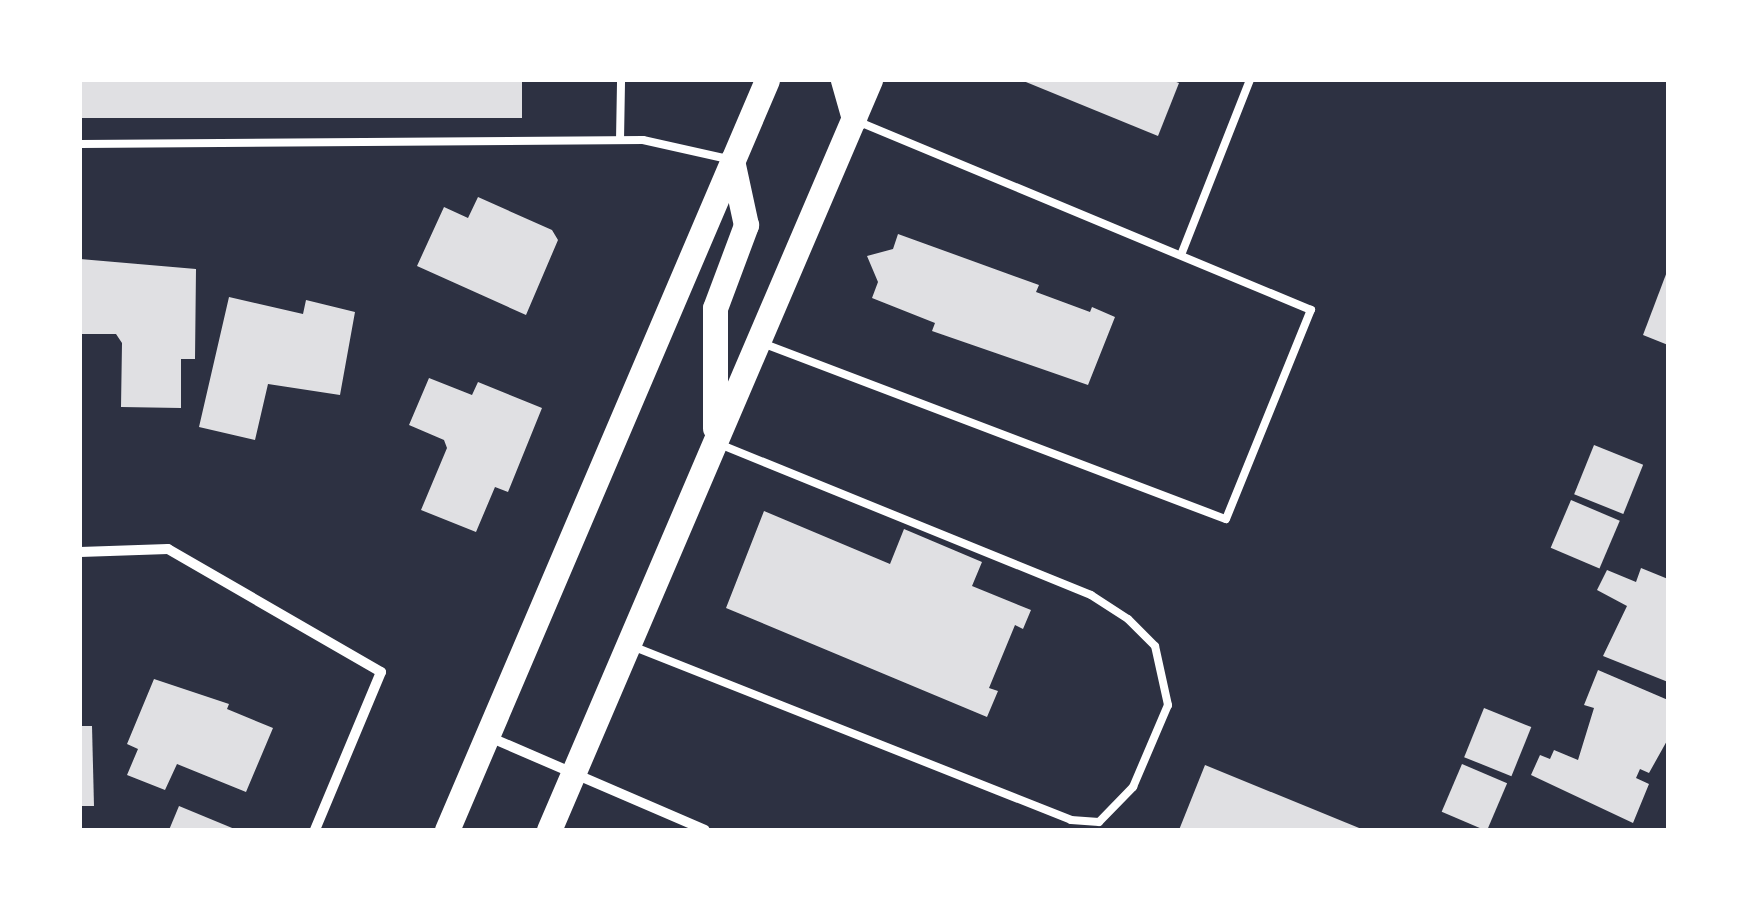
<!DOCTYPE html>
<html>
<head>
<meta charset="utf-8">
<style>
  body { margin:0 }
  #map { position:relative; width:1748px; height:910px; overflow:hidden; background:#2d3142; font-family:Inter,sans-serif }
  div>[style] { position:absolute }
  [style*='--x'] { left:calc(var(--x)*1px); top:calc(var(--y)*1px); width:calc(var(--w)*1px); rotate:calc(var(--a)*1deg) }
  .building>* { inset:0; background:#e0e0e3; transform-origin:0 0 }
  .service>* { height:8px; margin:-4px; padding:0 4px; transform-origin:4px; border-radius:4px; background:#fff }
  .minor>* { height:10px; margin:-5px; padding:0 5px; transform-origin:5px; border-radius:5px; background:#fff }
  .primary>* { height:25px; margin:-12.5px; padding:0 12.5px; transform-origin:12.5px; border-radius:12.5px; background:#fff }
  span { translate:-50% -50%; white-space:nowrap; text-align:center; line-height:1.15; -webkit-text-stroke:10px #fff; paint-order:stroke }
  .frame { position:absolute; inset:0; border:82px solid #fff; pointer-events:none }
</style>
</head>
<body>
<div id="map">
  <div class="building">
    <div style="left:80px;top:80px;width:442px;height:38px"></div>
    <div style="clip-path:polygon(1021px 80px,1171px 80px,1179px 83px,1158px 136px)"></div>
    <div style="clip-path:polygon(478px 197px,552px 230px,558px 240px,526px 315px,417px 266px,444px 207px,468px 218px)"></div>
    <div style="clip-path:polygon(898px 234px,1039px 285px,1036px 292px,1090px 312px,1092px 307px,1115px 317px,1088px 385px,932px 331px,935px 323px,872px 298px,878px 282px,867px 256px,893px 249px)"></div>
    <div style="clip-path:polygon(80px 259px,196px 269px,195px 359px,181px 359px,181px 408px,121px 407px,122px 343px,116px 334px,80px 334px)"></div>
    <div style="clip-path:polygon(1668px 269px,1668px 345px,1643px 335px)"></div>
    <div style="clip-path:polygon(229px 297px,303px 314px,306px 300px,355px 312px,340px 395px,268px 384px,255px 440px,199px 427px)"></div>
    <div style="clip-path:polygon(429px 378px,472px 395px,478px 382px,542px 408px,508px 492px,495px 487px,476px 532px,421px 510px,447px 448px,444px 440px,409px 425px)"></div>
    <div style="left:1594px;top:445px;width:53px;height:53px;rotate:22deg"></div>
    <div style="left:1571px;top:500px;width:53px;height:52px;rotate:23deg"></div>
    <div style="clip-path:polygon(764px 511px,890px 564px,904px 529px,982px 562px,972px 586px,1031px 610px,1023px 629px,1015px 625px,989px 688px,998px 691px,987px 717px,726px 608px)"></div>
    <div style="clip-path:polygon(1641px 568px,1668px 579px,1668px 682px,1603px 656px,1627px 606px,1597px 590px,1607px 570px,1636px 582px)"></div>
    <div style="clip-path:polygon(1598px 670px,1668px 700px,1668px 739px,1649px 773px,1640px 769px,1636px 778px,1649px 784px,1633px 823px,1531px 775px,1540px 755px,1550px 759px,1554px 750px,1578px 760px,1594px 708px,1584px 705px)"></div>
    <div style="clip-path:polygon(154px 679px,229px 704px,227px 709px,273px 728px,246px 792px,177px 764px,165px 790px,127px 775px,138px 749px,127px 744px)"></div>
    <div style="left:1484px;top:708px;width:51px;height:53px;rotate:22deg"></div>
    <div style="clip-path:polygon(80px 726px,92px 726px,94px 806px,80px 806px)"></div>
    <div style="left:1462px;top:764px;width:49px;height:52px;rotate:23deg"></div>
    <div style="clip-path:polygon(1205px 765px,1364px 830px,1179px 830px)"></div>
    <div style="clip-path:polygon(179px 806px,237px 830px,169px 830px)"></div>
  </div>
  <div class="service">
    <div style="--x:620;--y:140;--w:60;--a:-89"></div>
    <div style="--x:80;--y:144;--w:563;--a:-0.41"></div>
    <div style="--x:643;--y:140;--w:87;--a:12.6"></div>
    <div style="--x:1181;--y:255;--w:188;--a:-68.5"></div>
    <div style="--x:762;--y:343;--w:496;--a:20.8"></div>
    <div style="--x:1226;--y:519;--w:226;--a:-67.9"></div>
    <div style="--x:1311;--y:310;--w:489;--a:-157.4"></div>
    <div style="--x:632;--y:646;--w:472;--a:21.6"></div>
    <div style="--x:1071;--y:820;--w:28;--a:4"></div>
    <div style="--x:1099;--y:822;--w:49;--a:-45.8"></div>
    <div style="--x:1133;--y:787;--w:89;--a:-66.9"></div>
    <div style="--x:1168;--y:705;--w:60;--a:-102.4"></div>
    <div style="--x:1155;--y:646;--w:38;--a:-135"></div>
    <div style="--x:1128;--y:619;--w:44;--a:-147"></div>
    <div style="--x:1091;--y:595;--w:399;--a:-157.9"></div>
  </div>
  <div class="minor">
    <div style="--x:80;--y:552;--w:88;--a:-2"></div>
    <div style="--x:168;--y:549;--w:246;--a:30"></div>
    <div style="--x:381;--y:672;--w:171;--a:112.7"></div>
    <div style="--x:487;--y:736;--w:237;--a:23.3"></div>
  </div>
  <div class="primary">
    <div style="--x:843;--y:80;--w:41;--a:74.2"></div>
    <div style="--x:715;--y:428;--w:120;--a:-90"></div>
    <div style="--x:715;--y:308;--w:89;--a:-69.5"></div>
    <div style="--x:746;--y:225;--w:66;--a:-102.2"></div>
    <div style="--x:447;--y:830;--w:815;--a:-66.89"></div>
    <div style="--x:549;--y:830;--w:816;--a:-66.83"></div>
  </div>
  <div class="frame"></div>
</div>
</body>
</html>
